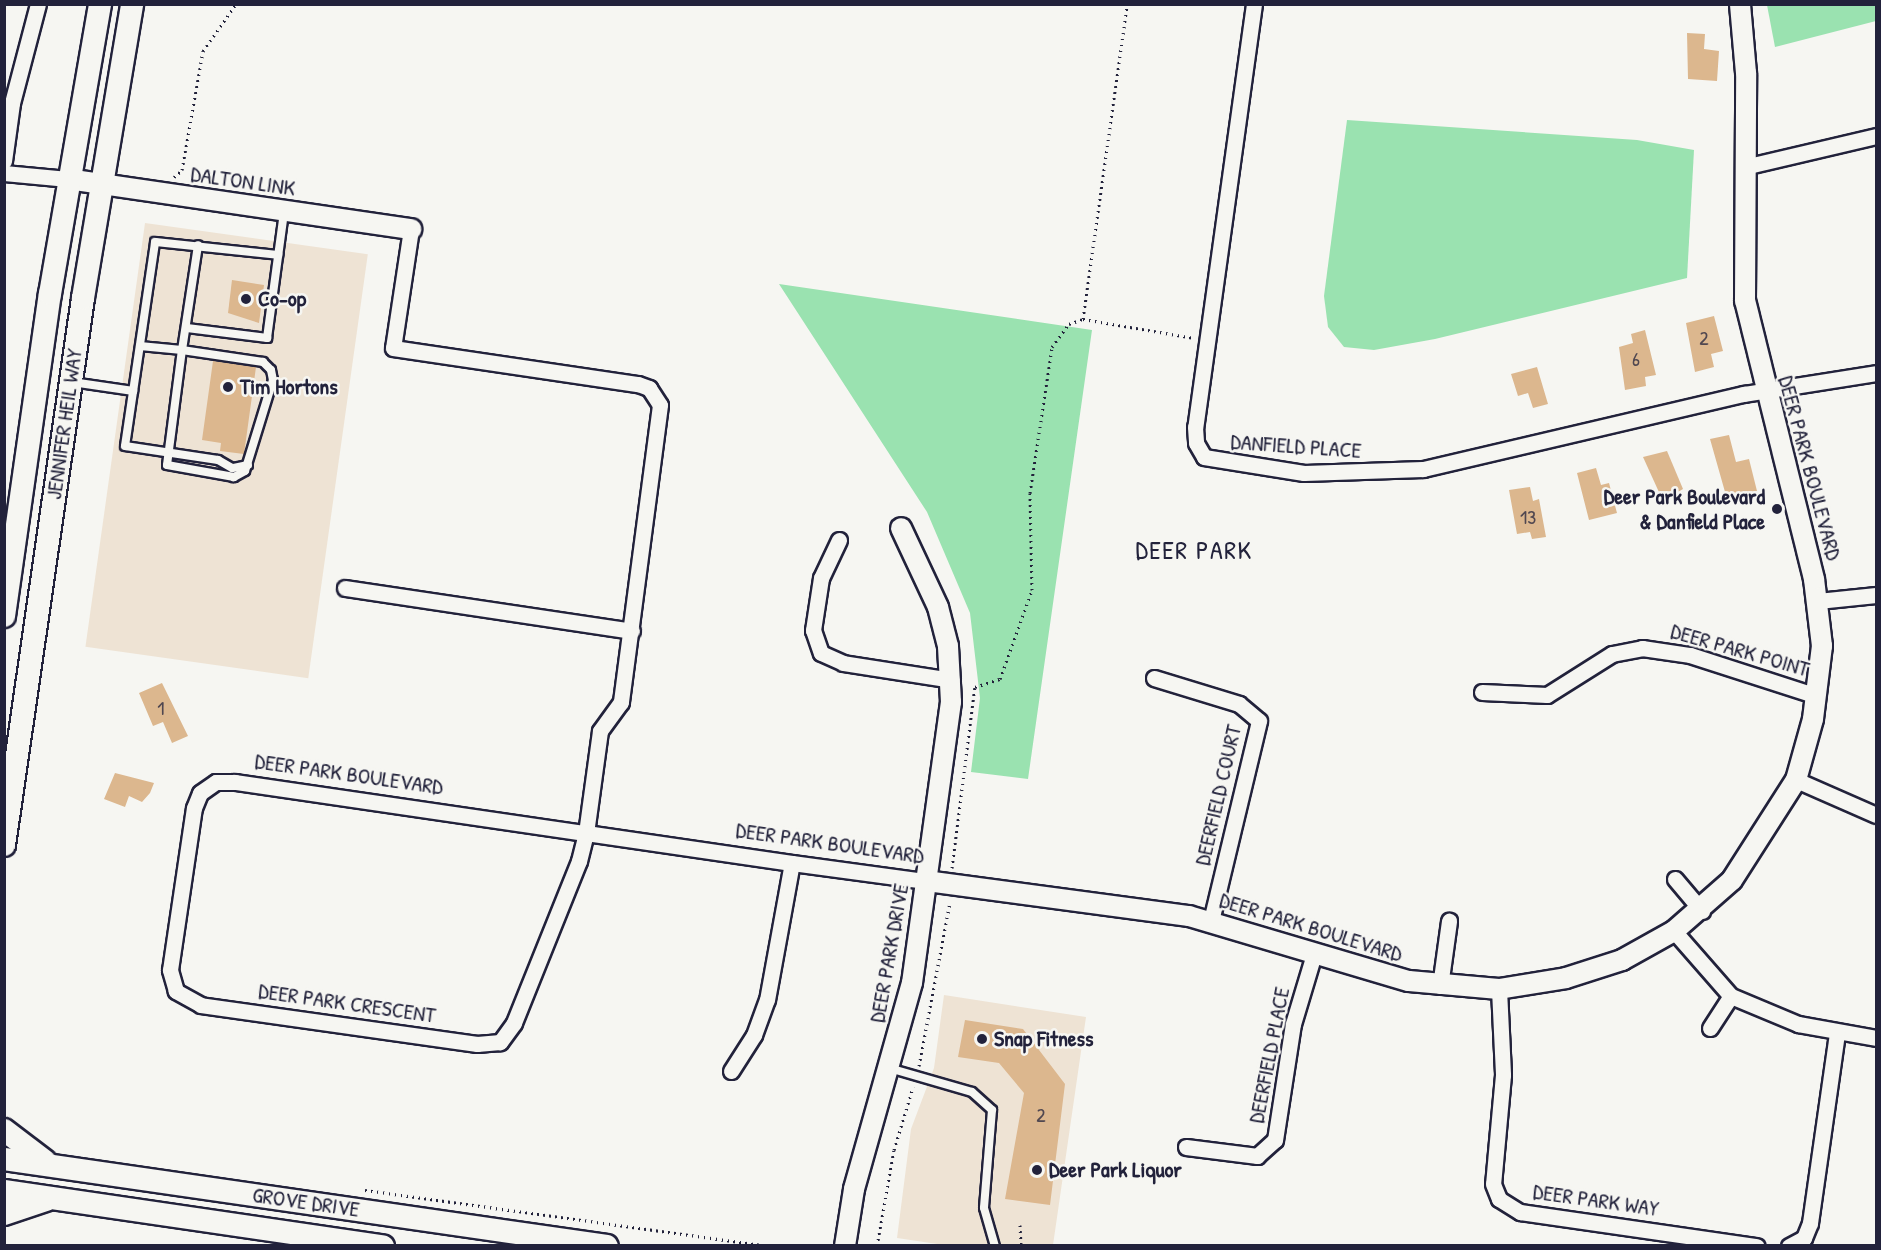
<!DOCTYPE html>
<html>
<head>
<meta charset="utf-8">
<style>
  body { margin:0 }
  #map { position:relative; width:1881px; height:1250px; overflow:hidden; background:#f6f6f2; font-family:"Patrick Hand",sans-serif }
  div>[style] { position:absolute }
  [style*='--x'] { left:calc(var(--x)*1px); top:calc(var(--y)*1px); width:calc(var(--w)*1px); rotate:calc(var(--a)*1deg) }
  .built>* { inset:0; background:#eee3d4; transform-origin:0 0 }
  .green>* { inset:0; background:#9ae2b0 }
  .building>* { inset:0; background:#dcb78e }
  .path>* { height:3px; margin-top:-1.5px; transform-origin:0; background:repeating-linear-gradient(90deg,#22223b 0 1.5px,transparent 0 6px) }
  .roads { filter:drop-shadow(2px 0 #22223b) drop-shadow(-2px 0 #22223b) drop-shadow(0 2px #22223b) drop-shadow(0 -2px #22223b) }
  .service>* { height:8px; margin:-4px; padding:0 4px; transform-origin:4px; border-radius:4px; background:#f6f6f2 }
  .minor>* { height:15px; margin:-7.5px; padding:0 7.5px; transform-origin:7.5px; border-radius:7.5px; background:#f6f6f2 }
  .tertiary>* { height:20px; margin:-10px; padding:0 10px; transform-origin:10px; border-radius:10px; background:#f6f6f2 }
  .secondary>* { height:22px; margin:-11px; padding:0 11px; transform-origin:11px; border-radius:11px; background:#f6f6f2 }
  .dots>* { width:16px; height:16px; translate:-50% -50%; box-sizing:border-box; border:3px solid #f6f6f2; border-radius:50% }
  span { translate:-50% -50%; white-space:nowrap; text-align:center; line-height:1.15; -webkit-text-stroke:5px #f6f6f2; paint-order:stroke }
  .number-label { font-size:20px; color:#504750 }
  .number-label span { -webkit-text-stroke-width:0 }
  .street-label { font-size:22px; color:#22223b }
  .poi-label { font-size:22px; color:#22223b; font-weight:700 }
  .left { translate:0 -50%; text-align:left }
  .right { translate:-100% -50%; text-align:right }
  .quarter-label { font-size:26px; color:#22223b; letter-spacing:1.5px }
  .frame { position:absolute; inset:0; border:6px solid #22223b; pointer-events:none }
</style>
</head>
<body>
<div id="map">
  <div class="built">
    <div style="left:145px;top:223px;width:225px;height:428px;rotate:8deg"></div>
    <div style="clip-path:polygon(944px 995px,1086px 1017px,1053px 1245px,944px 1245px,897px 1238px,911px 1129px,934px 1068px)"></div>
  </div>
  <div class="green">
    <div style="clip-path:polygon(1767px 5px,1876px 5px,1876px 21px,1775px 47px)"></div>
    <div style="clip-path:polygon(1347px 120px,1637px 140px,1694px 150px,1687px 278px,1435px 339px,1374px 350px,1344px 347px,1328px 327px,1324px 296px)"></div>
    <div style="clip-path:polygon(779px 284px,1092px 330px,1028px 779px,971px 772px,980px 698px,970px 613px,927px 512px)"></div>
  </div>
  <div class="building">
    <div style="clip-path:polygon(1687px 33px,1705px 34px,1704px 49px,1719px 51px,1717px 81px,1688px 79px)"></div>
    <div style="clip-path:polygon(232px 280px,264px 285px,259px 323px,228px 313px)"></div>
    <div style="clip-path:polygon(1714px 316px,1723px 351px,1711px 354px,1714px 367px,1695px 372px,1686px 323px)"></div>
    <div style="clip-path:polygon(1645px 330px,1656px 375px,1645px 377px,1646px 386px,1625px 390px,1619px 347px,1633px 343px,1631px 334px)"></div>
    <div style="clip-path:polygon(213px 361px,256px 367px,244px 454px,220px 451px,221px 443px,202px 440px)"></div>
    <div style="clip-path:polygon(1537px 367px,1548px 404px,1533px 408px,1528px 393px,1518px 396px,1511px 374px)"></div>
    <div style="clip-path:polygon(1729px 435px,1736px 462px,1749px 459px,1757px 491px,1727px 499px,1710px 439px)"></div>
    <div style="clip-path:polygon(1667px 451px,1683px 489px,1663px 501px,1643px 457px)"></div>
    <div style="clip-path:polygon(1596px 468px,1601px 485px,1609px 483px,1617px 513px,1589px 520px,1577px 473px)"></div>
    <div style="clip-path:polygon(1530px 487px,1533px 501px,1539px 499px,1546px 537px,1532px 539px,1530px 532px,1517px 534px,1509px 490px)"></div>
    <div style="clip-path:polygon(162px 683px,188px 736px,172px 743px,163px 722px,153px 726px,139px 693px)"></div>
    <div style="clip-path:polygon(115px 773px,154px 783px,150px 793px,142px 802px,129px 796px,125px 807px,104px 799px)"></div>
    <div style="clip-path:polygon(965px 1020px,1023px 1029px,1065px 1084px,1050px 1205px,1005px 1199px,1024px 1093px,999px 1063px,958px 1057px)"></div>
  </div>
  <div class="path">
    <div style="--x:174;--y:177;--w:11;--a:-41"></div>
    <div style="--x:182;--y:170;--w:121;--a:-80"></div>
    <div style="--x:203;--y:51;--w:57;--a:-54.9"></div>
    <div style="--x:1083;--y:319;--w:318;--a:-82"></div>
    <div style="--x:952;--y:868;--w:182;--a:-82.8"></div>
    <div style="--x:975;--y:687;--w:26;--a:-18"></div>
    <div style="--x:1000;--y:679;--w:95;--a:-70.2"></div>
    <div style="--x:1032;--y:590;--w:97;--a:-91.2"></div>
    <div style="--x:1030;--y:493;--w:148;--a:-81.4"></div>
    <div style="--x:1052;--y:347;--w:29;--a:-54"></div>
    <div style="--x:1069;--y:324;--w:15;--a:-20"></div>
    <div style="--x:1083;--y:319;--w:113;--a:9.7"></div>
    <div style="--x:919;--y:1066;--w:167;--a:-79.3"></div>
    <div style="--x:365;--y:1190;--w:406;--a:7.9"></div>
    <div style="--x:1020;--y:1225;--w:21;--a:87"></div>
    <div style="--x:877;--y:1246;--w:97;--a:-80"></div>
    <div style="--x:894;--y:1150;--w:66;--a:-73.2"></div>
  </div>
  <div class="roads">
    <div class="service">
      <div style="--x:187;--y:328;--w:81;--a:7.1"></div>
      <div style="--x:267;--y:338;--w:127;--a:-82.3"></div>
      <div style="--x:140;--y:346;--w:42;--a:5.4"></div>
      <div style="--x:182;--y:350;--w:82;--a:8.4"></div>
      <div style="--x:263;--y:362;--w:11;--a:45"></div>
      <div style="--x:271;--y:370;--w:10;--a:79"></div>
      <div style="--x:273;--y:380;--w:95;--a:107.1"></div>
      <div style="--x:245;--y:471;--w:13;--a:151"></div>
      <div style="--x:234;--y:477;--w:68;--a:-169.8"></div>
      <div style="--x:167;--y:465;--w:116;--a:-82.6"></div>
      <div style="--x:182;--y:350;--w:106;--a:-81.3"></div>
      <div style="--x:72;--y:382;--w:62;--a:8.4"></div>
      <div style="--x:248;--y:465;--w:16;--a:169"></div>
      <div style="--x:232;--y:468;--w:16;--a:-150"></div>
      <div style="--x:218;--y:460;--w:94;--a:-171.4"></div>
      <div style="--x:125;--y:446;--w:206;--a:-81.6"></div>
      <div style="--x:155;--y:242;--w:124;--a:6"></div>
      <div style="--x:889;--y:1068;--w:86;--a:16.1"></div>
      <div style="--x:972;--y:1092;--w:27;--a:42"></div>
      <div style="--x:992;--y:1110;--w:98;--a:94.7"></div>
      <div style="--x:984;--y:1208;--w:40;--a:74"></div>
    </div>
    <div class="minor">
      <div style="--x:1254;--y:4;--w:427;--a:97.9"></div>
      <div style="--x:1195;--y:427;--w:16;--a:86"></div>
      <div style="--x:1196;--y:443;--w:16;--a:60"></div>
      <div style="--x:1204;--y:457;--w:101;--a:9.1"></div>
      <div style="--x:1304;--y:473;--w:119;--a:-1.9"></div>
      <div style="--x:1423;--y:469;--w:330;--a:-13.2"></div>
      <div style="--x:1744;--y:394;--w:134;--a:-9"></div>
      <div style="--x:4;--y:161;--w:59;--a:-82.1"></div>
      <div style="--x:12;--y:103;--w:102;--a:-75.3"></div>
      <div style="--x:1744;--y:167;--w:136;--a:-13.2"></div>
      <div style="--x:4;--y:173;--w:64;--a:5.4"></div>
      <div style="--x:411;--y:229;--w:120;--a:98.6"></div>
      <div style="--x:393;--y:348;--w:248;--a:8.4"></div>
      <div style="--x:638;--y:384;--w:12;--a:20"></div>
      <div style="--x:649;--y:388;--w:20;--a:57"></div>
      <div style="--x:660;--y:405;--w:300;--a:97.5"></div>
      <div style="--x:621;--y:702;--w:36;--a:126"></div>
      <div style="--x:600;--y:731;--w:103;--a:97.8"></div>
      <div style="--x:586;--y:833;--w:29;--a:104"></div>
      <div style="--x:579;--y:861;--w:175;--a:111.9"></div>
      <div style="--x:514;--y:1023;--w:24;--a:126"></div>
      <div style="--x:500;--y:1042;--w:23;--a:175"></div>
      <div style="--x:477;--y:1044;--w:279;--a:-172"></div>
      <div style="--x:201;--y:1005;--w:29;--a:-151"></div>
      <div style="--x:176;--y:991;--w:22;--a:-106"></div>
      <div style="--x:170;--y:970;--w:164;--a:-81.6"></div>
      <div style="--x:194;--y:808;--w:16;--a:-68"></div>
      <div style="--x:200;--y:793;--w:19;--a:-35"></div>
      <div style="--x:216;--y:782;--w:19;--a:0"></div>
      <div style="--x:235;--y:782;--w:355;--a:8.3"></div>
      <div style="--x:586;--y:833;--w:208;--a:8.3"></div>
      <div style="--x:792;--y:863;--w:135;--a:7.7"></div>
      <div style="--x:839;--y:540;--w:42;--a:115.3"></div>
      <div style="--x:821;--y:578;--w:53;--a:98.7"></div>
      <div style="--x:813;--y:630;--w:24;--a:71"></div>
      <div style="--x:821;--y:653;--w:24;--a:24"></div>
      <div style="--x:843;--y:663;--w:110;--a:8.9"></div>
      <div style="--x:345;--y:588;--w:290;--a:8.5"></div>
      <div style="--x:1818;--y:601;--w:58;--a:-5.9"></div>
      <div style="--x:1154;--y:678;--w:89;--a:17"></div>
      <div style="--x:1239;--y:704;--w:26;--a:40"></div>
      <div style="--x:1259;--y:721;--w:206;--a:103.5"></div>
      <div style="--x:1482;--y:692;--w:65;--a:2.6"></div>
      <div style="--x:1547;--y:695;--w:77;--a:-32.2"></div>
      <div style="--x:1612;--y:654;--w:31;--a:-11"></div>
      <div style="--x:1642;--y:648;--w:49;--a:8.3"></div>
      <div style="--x:1690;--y:655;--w:133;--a:17.9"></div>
      <div style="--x:1796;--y:780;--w:87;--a:23.6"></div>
      <div style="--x:1675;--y:879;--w:42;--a:49.8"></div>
      <div style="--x:1674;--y:931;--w:86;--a:48.8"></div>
      <div style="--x:1731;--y:996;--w:73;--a:22.7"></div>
      <div style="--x:1798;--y:1024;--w:79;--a:10.2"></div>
      <div style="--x:1440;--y:986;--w:66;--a:-82.1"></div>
      <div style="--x:1499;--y:989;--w:86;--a:87.3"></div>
      <div style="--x:1503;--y:1075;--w:109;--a:95.2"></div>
      <div style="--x:1493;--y:1184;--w:16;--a:68"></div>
      <div style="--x:1499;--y:1199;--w:25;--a:32"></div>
      <div style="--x:1520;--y:1212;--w:239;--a:8.2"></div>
      <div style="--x:1710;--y:1028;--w:38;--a:-57"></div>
      <div style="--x:731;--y:1071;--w:43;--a:-57.4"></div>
      <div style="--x:754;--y:1035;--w:37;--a:-70"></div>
      <div style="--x:767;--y:1000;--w:139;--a:-79.7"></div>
      <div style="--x:1186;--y:1147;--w:72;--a:7.2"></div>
      <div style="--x:1257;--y:1156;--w:24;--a:-42"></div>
      <div style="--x:1275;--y:1140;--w:117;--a:-81.2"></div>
      <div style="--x:1293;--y:1024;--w:73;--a:-73.3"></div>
      <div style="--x:1789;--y:1246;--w:17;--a:-28"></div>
      <div style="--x:1804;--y:1238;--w:16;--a:-68"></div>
      <div style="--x:1810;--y:1223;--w:192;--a:-81.9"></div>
    </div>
    <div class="tertiary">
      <div style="--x:68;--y:179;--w:347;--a:8.3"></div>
      <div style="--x:926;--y:881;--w:265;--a:7.6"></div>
      <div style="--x:1189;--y:916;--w:229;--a:16.5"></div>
      <div style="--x:1409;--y:981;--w:90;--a:5.1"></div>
      <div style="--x:1499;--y:989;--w:68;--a:-9.3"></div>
      <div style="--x:1566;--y:978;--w:59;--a:-17.8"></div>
      <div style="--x:1622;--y:960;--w:60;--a:-29.1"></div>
      <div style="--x:1674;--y:931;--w:77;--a:-41.3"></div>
      <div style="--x:1732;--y:880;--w:119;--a:-57.4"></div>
      <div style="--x:1796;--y:780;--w:63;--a:-74.4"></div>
      <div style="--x:1813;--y:719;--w:74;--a:-83"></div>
      <div style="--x:1822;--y:646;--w:67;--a:-96.8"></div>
      <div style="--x:1814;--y:579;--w:286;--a:-103.9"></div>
      <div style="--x:1745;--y:301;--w:228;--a:-89.7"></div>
      <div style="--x:1746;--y:73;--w:69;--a:-95"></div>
      <div style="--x:845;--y:1246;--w:58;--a:-81"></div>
      <div style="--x:854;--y:1189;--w:214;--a:-74.3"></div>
      <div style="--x:912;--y:983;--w:284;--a:-82.1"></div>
      <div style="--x:951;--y:702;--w:56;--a:-93.1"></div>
      <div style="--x:948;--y:646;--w:40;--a:-104.4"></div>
      <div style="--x:938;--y:607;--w:87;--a:-115.1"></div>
    </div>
    <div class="secondary">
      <div style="--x:4;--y:616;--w:325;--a:-81.9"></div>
      <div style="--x:50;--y:294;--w:294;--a:-80.2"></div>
      <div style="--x:4;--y:845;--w:553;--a:-81.78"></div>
      <div style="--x:83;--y:298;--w:298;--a:-80.5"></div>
      <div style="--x:4;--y:1130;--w:51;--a:37.1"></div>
      <div style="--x:4;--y:1159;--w:609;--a:8.21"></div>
      <div style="--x:4;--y:1191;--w:383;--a:8.3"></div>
      <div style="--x:4;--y:1214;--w:44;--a:-18.4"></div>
    </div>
  </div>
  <div class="dots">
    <div style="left:246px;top:299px;background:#22223b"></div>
    <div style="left:228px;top:387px;background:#22223b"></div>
    <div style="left:1777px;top:509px;background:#22223b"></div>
    <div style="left:982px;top:1039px;background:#22223b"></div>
    <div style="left:1037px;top:1170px;background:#22223b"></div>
  </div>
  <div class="number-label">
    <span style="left:1704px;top:337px">2</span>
    <span style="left:1636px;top:358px">6</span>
    <span style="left:1528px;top:516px">13</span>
    <span style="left:161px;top:707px">1</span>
    <span style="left:1041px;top:1114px">2</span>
  </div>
  <div class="street-label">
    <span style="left:243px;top:181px;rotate:8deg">DALTON LINK</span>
    <span style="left:64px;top:424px;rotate:-82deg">JENNIFER HEIL WAY</span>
    <span style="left:1296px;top:446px;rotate:4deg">DANFIELD PLACE</span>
    <span style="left:1810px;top:468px;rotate:75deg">DEER PARK BOULEVARD</span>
    <span style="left:1740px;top:650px;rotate:16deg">DEER PARK POINT</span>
    <span style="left:349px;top:774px;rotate:8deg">DEER PARK BOULEVARD</span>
    <span style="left:1218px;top:795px;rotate:-77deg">DEERFIELD COURT</span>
    <span style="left:830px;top:843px;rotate:8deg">DEER PARK BOULEVARD</span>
    <span style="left:1311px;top:927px;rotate:17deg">DEER PARK BOULEVARD</span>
    <span style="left:889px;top:953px;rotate:-80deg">DEER PARK DRIVE</span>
    <span style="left:347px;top:1003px;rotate:8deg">DEER PARK CRESCENT</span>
    <span style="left:1269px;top:1055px;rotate:-79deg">DEERFIELD PLACE</span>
    <span style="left:1596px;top:1200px;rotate:8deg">DEER PARK WAY</span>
    <span style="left:306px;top:1202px;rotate:8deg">GROVE DRIVE</span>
  </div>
  <div class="poi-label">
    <span class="left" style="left:258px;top:299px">Co-op</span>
    <span class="left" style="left:240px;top:387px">Tim Hortons</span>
    <span class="right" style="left:1765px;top:509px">Deer Park Boulevard<br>&amp; Danfield Place</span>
    <span class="left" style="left:994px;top:1039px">Snap Fitness</span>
    <span class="left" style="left:1049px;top:1170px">Deer Park Liquor</span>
  </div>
  <div class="quarter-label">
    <span style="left:1194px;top:550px">DEER PARK</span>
  </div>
  <div class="frame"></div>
</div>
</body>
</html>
